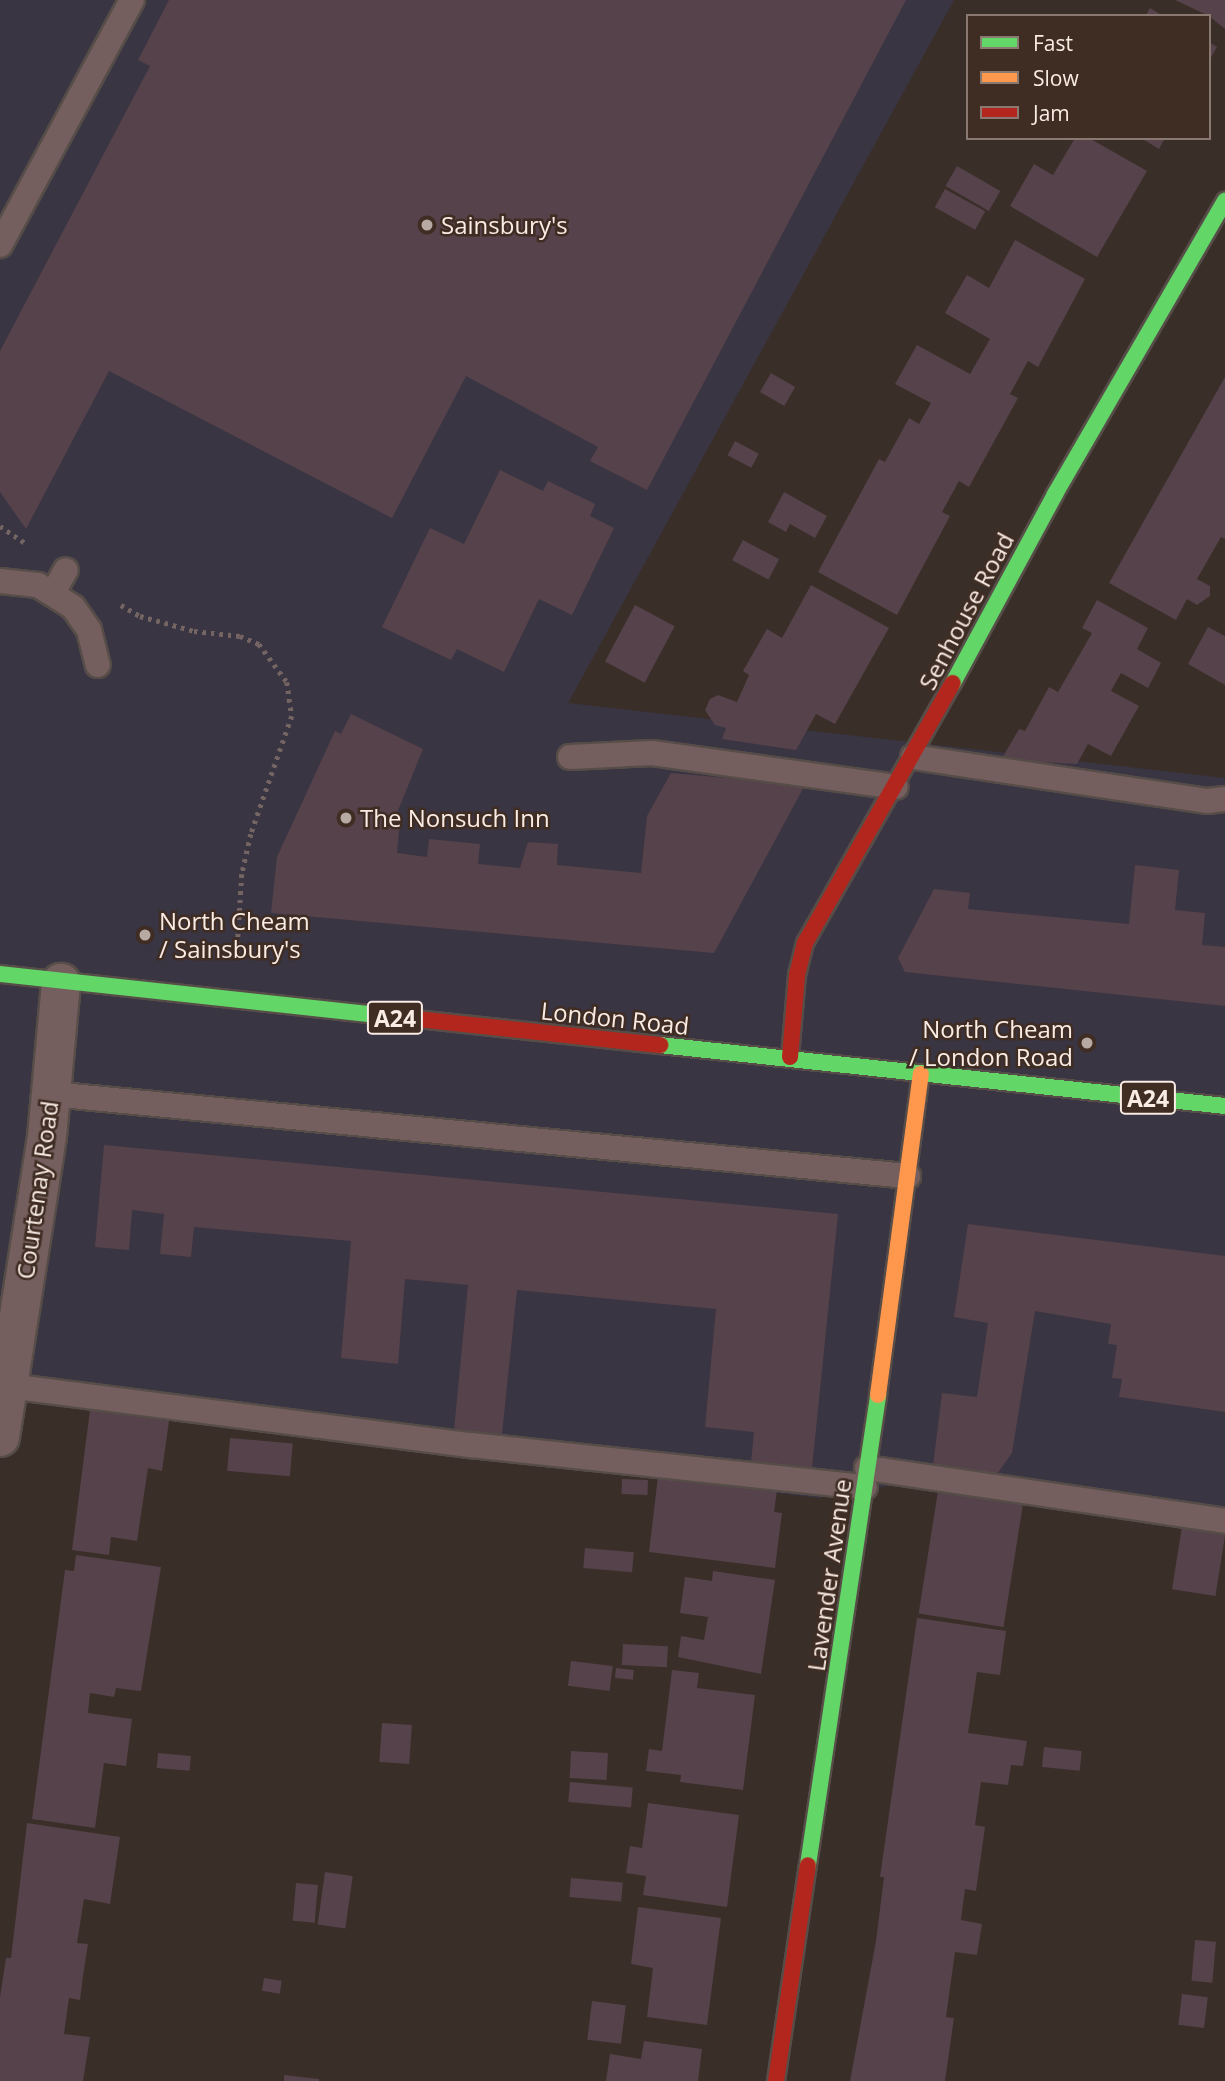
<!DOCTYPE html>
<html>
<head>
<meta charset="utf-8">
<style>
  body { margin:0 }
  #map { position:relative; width:1225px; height:2081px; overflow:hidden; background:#392e28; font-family:"Open Sans",sans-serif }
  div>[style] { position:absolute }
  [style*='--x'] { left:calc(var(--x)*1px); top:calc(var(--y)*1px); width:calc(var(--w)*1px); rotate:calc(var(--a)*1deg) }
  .commercial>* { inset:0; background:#3a3543 }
  .building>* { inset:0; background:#56424a; transform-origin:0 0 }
  .path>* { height:4.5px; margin-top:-2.25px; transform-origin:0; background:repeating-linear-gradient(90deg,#746462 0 3.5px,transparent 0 8.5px) }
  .roads { filter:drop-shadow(2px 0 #564d48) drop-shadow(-2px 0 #564d48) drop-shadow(0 2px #564d48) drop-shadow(0 -2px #564d48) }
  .lane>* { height:24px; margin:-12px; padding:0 12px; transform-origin:12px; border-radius:12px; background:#745f5e }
  .street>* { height:38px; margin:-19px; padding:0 19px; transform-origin:19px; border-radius:19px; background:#745f5e }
  .fast>* { height:16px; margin:-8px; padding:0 8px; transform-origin:8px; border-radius:8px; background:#63d668 }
  .slow>* { height:16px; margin:-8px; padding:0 8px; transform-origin:8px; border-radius:8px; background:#ff974d }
  .jam>* { height:16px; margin:-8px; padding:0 8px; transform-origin:8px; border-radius:8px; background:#b3261e }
  .dots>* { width:19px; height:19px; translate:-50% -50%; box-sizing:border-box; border:4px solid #3f2c22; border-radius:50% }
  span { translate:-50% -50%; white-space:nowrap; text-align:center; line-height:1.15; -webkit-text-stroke:5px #3f2c22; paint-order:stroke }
  .shield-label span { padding:2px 5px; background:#3f2c22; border:2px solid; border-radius:5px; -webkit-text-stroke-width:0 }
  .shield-label { font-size:23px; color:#f9ece5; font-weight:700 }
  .poi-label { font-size:24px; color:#f9ece5 }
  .left { translate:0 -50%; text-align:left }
  .right { translate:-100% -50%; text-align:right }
  .street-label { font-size:24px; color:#f9ece5 }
  .legend { position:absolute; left:966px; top:14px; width:245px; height:126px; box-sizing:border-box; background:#3f2c22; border:2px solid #897970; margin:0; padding:9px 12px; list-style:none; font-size:21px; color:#f9ece5 }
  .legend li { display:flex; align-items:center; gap:14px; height:35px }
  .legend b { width:35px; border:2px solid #897970 }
</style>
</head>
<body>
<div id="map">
  <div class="commercial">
    <div style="clip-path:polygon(0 0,954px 0,568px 703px,1225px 778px,1225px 1533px,912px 1482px,818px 1498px,0 1398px)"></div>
  </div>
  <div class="building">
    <div style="clip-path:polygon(169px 0,906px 0,647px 490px,590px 461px,598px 447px,466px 376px,392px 518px,109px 371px,26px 529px,0 492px,0 351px,150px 66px,138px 60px)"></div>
    <div style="clip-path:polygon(1175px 0,1225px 0,1225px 29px,1209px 16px)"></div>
    <div style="clip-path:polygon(1150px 8px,1163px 16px,1145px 16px)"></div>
    <div style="clip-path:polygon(1209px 42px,1217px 47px,1209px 61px)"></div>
    <div style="clip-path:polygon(1075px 138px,1089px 138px,1147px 171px,1097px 257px,1010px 206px,1034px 164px,1053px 175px)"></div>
    <div style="clip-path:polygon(1141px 138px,1165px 138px,1159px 149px)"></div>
    <div style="left:957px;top:166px;width:50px;height:23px;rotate:30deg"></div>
    <div style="left:945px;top:189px;width:46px;height:21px;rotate:29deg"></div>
    <div style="clip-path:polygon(1015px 240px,1085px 279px,1038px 367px,1028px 361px,1010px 394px,1018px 398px,969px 487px,959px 481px,942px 512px,950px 516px,897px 615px,818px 572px,879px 459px,885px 462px,909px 418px,919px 424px,931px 403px,895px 384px,917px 345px,970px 374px,990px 339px,945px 313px,967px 275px,989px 288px)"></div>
    <div style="left:771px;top:373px;width:28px;height:22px;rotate:30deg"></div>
    <div style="clip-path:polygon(1225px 377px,1225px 539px,1221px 537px,1197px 579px,1210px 586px,1210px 596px,1197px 605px,1187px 599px,1176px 620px,1109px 583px)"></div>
    <div style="left:735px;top:441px;width:27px;height:16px;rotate:28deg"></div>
    <div style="clip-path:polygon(500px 470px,543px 491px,548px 481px,595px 504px,590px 516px,614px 528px,572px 615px,539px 599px,504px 672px,457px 649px,451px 660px,382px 627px,430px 528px,464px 544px)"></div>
    <div style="clip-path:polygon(784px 492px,827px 516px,815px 538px,790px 524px,786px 532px,768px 522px)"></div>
    <div style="left:743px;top:540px;width:41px;height:23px;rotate:28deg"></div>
    <div style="clip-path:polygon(811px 585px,889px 628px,835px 724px,816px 714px,796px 750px,722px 739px,726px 728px,715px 725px,705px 710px,710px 699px,718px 695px,737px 702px,749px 675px,743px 671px,767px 629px,782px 638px)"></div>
    <div style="clip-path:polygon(1097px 600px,1148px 628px,1137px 649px,1161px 663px,1148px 688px,1121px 673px,1111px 691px,1139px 706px,1111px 756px,1088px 744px,1077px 764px,1001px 760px,1019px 729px,1025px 731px,1049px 687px,1058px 692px,1092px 633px,1082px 628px)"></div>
    <div style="left:635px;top:605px;width:45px;height:64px;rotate:28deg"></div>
    <div style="clip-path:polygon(1208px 627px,1225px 636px,1225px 685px,1188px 664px)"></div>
    <div style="clip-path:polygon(351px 714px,423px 749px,395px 818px,400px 819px,397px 853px,427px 857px,429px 839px,480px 844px,478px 864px,520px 868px,528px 842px,558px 844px,557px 865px,641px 873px,647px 816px,671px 773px,805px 785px,714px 953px,271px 913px,277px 857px,335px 731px,341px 734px)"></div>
    <div style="clip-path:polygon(1135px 865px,1179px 870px,1175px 910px,1205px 913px,1202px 945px,1225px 947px,1225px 1006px,905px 972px,898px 958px,934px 889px,970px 893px,968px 909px,1129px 924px)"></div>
    <div style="clip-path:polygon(104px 1145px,838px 1214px,812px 1468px,751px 1462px,754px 1432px,705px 1427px,716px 1309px,517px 1290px,502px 1434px,454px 1430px,468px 1285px,405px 1279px,398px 1364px,341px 1358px,351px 1241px,194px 1227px,191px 1257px,160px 1254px,164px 1214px,132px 1210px,129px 1250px,95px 1247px)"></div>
    <div style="clip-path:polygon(968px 1224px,1225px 1256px,1225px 1412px,1119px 1397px,1122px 1379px,1112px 1378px,1117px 1345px,1108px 1344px,1111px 1324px,1035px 1311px,1012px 1453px,997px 1474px,933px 1466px,942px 1393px,977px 1397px,988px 1323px,954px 1317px)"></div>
    <div style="clip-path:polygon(90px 1410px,169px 1421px,162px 1471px,148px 1468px,137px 1541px,111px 1537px,109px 1555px,72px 1550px)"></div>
    <div style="left:230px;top:1438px;width:63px;height:33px;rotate:5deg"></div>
    <div style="clip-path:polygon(658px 1476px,777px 1490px,774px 1512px,782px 1513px,775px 1568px,649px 1552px)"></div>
    <div style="left:622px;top:1479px;width:26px;height:15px;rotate:2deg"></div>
    <div style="left:938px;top:1491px;width:86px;height:124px;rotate:9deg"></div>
    <div style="left:1182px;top:1526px;width:44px;height:64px;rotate:9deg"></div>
    <div style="left:585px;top:1548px;width:49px;height:20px;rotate:5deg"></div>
    <div style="clip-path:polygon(76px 1555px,161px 1567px,141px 1691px,116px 1688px,114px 1697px,90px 1693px,88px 1713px,132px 1719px,126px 1766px,104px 1763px,95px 1828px,32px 1819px,65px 1570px,74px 1571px)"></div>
    <div style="clip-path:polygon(713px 1571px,775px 1580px,761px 1674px,678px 1657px,681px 1636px,704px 1640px,708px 1617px,680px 1613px,685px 1577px,712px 1581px)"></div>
    <div style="clip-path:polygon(917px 1618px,1006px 1631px,1000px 1675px,977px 1672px,968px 1733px,1027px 1741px,1023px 1766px,1011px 1765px,1008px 1785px,981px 1782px,975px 1825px,985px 1827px,976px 1891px,965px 1889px,961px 1920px,982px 1924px,977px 1955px,955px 1952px,946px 2017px,954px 2018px,945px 2081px,850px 2081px,876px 1941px,884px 1877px,880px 1877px)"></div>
    <div style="left:623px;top:1644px;width:45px;height:21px;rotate:3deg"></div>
    <div style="left:571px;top:1661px;width:42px;height:25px;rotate:7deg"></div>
    <div style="left:616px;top:1668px;width:18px;height:10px;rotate:6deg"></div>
    <div style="clip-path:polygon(672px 1670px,699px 1673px,697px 1688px,755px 1695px,743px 1790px,680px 1782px,681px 1775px,646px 1771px,649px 1749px,662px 1751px)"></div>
    <div style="left:382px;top:1723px;width:30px;height:39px;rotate:4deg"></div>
    <div style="left:1044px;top:1747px;width:38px;height:20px;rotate:6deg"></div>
    <div style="left:571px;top:1751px;width:37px;height:27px;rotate:3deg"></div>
    <div style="left:158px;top:1753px;width:33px;height:15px;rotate:5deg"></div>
    <div style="left:570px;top:1782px;width:63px;height:20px;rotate:5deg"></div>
    <div style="clip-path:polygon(648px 1803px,739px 1815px,727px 1907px,643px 1895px,646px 1876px,626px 1873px,630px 1846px,642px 1848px)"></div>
    <div style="clip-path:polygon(27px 1823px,120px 1837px,110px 1904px,84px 1899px,77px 1943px,88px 1944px,84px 1969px,80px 2000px,69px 1998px,64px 2034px,90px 2037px,83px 2081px,0 2081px,0 1997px,6px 1958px,11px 1958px)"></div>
    <div style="left:325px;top:1872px;width:28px;height:53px;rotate:8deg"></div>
    <div style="left:571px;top:1878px;width:52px;height:19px;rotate:5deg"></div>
    <div style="left:296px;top:1883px;width:22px;height:38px;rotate:5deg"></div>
    <div style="clip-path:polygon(638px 1907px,721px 1918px,707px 2025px,647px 2017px,653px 1968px,631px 1964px)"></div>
    <div style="left:1195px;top:1940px;width:21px;height:41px;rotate:5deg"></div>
    <div style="left:264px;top:1978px;width:18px;height:13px;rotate:9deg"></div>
    <div style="left:1182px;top:1994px;width:26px;height:31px;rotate:7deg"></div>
    <div style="left:592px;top:2001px;width:34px;height:39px;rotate:7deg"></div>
    <div style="clip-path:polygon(644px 2041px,702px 2049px,698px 2081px,606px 2081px,610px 2054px,641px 2059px)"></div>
    <div style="clip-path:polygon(284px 2075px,319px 2079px,319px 2081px,284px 2081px)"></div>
  </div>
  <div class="path">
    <div style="--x:0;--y:526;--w:30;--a:34"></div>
    <div style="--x:121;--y:605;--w:22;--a:30"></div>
    <div style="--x:140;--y:616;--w:56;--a:15.5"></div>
    <div style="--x:194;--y:631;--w:46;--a:6.2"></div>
    <div style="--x:240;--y:636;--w:21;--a:23"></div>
    <div style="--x:259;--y:644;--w:47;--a:53.6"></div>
    <div style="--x:287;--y:682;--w:34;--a:82"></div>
    <div style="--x:292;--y:716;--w:125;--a:109.2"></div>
    <div style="--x:251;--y:834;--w:41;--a:102.7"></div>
    <div style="--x:242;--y:874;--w:80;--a:93.6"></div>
  </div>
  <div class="roads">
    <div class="lane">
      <div style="--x:0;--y:245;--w:278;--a:-61.7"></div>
      <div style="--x:0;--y:581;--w:38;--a:6"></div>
      <div style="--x:38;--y:585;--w:41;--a:32.2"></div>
      <div style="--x:73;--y:607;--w:28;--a:55"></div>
      <div style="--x:89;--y:630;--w:36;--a:76"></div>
      <div style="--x:53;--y:593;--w:26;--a:-61"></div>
      <div style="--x:570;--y:757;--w:82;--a:-2.8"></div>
      <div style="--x:652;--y:753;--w:246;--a:7.9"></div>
      <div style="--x:913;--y:757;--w:298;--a:8.5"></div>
      <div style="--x:1208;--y:801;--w:17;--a:-7"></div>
      <div style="--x:51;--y:1094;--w:861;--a:5.47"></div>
      <div style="--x:8;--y:1386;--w:467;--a:7.3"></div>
      <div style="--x:471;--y:1445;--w:396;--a:6.1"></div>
      <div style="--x:867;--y:1468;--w:362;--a:8.4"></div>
    </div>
    <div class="street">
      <div style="--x:0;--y:1437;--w:304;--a:-81.1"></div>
      <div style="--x:47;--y:1137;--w:155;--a:-84.8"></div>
    </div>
    <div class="fast">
      <div style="--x:953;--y:683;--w:215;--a:-61.6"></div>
      <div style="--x:1055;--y:494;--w:339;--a:-59.9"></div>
      <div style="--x:0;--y:974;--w:381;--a:6.2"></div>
      <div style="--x:660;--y:1045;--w:568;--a:6.16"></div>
      <div style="--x:808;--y:1865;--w:475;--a:-81.5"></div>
    </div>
    <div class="slow">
      <div style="--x:878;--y:1395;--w:324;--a:-82.4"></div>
    </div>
    <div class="jam">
      <div style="--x:379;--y:1015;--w:283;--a:6.1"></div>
      <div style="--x:790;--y:1057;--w:82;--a:-85.1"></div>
      <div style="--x:797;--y:975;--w:33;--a:-76"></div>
      <div style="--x:805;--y:943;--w:299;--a:-60.4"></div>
      <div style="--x:776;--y:2081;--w:218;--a:-81.6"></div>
    </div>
  </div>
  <div class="dots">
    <div style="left:427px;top:225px;background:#b6aaa3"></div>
    <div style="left:346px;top:818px;background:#b6aaa3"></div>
    <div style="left:145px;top:935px;background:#b6aaa3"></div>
    <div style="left:1087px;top:1043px;background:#b6aaa3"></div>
  </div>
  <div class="shield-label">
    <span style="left:395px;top:1018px">A24</span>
    <span style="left:1148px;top:1098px">A24</span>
  </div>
  <div class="poi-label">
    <span class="left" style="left:441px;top:225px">Sainsbury's</span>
    <span class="left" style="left:360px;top:818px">The Nonsuch Inn</span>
    <span class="left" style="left:159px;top:935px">North Cheam<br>/ Sainsbury's</span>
    <span class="right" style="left:1073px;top:1043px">North Cheam<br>/ London Road</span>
  </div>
  <div class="street-label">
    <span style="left:966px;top:611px;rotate:-62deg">Senhouse Road</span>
    <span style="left:615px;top:1018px;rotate:6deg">London Road</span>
    <span style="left:37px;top:1190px;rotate:-82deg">Courtenay Road</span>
    <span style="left:829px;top:1575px;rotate:-82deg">Lavender Avenue</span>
  </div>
  <ul class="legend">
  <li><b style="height:9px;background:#63d668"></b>Fast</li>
  <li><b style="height:9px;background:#ff974d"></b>Slow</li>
  <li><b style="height:9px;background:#b3261e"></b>Jam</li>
  </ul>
</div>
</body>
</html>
